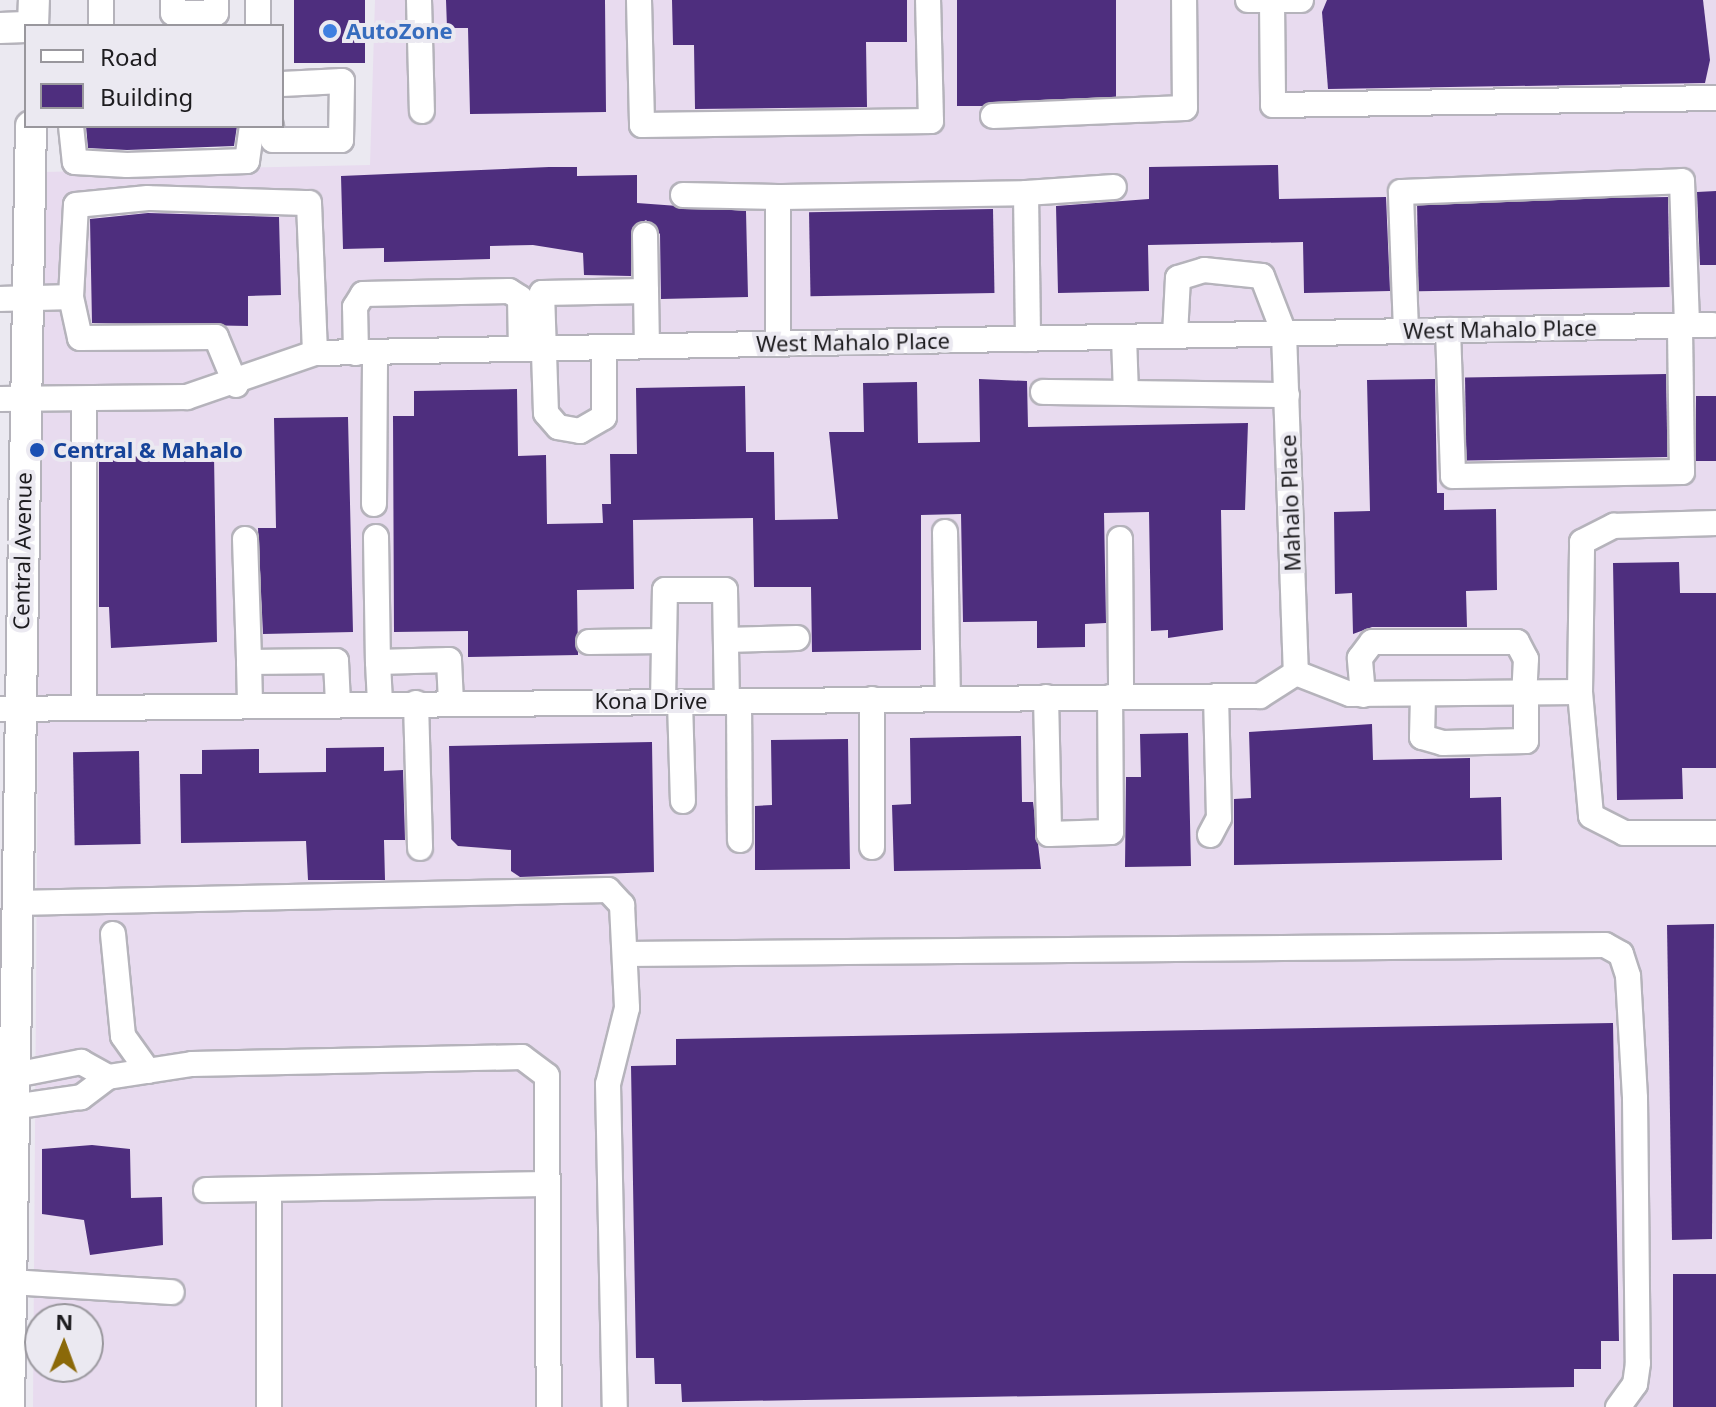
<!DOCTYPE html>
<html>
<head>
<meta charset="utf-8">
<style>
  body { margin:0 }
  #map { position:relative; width:1716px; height:1407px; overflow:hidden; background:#ebe9f1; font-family:"Noto Sans",sans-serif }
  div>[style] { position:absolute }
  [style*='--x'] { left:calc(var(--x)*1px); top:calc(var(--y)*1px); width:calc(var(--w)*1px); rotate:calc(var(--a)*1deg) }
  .industrial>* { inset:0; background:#e8dbef }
  .building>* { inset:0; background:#4e2e7e; transform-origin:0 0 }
  .roads { filter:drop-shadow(2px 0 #b5b3bb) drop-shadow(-2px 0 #b5b3bb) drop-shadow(0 2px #b5b3bb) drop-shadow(0 -2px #b5b3bb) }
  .minor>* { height:24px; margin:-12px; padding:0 12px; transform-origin:12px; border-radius:12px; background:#fff }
  .major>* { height:30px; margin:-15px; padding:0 15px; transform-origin:15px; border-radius:15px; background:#fff }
  .dots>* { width:22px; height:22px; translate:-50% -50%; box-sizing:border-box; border:4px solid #ebe9f1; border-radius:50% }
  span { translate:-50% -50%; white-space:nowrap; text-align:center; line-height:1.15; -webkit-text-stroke:8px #ebe9f1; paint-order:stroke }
  .shop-label { font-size:22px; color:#366cbe; font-weight:700 }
  .left { translate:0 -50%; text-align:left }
  .street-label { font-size:22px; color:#1d1c1f }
  .transit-label { font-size:22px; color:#164399; font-weight:700 }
  .legend { position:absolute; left:24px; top:24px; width:260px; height:104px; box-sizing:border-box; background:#ebe9f1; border:2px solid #99979d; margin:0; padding:10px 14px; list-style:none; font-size:24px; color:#1d1c1f }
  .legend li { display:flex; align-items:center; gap:16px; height:40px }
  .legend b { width:40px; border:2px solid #99979d }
  .north { position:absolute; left:24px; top:1303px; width:80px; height:80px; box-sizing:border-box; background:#ebe9f1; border:2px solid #99979d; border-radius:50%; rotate:1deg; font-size:22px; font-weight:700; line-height:32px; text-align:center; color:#1d1c1f }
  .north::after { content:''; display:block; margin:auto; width:28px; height:36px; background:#8b6909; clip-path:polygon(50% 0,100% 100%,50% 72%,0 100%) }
</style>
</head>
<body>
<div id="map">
  <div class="industrial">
    <div style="clip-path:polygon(evenodd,375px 0,1716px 0,1716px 1407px,33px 1407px,42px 172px,370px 165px,375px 0,40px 1319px,88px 1319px,88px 1367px,40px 1367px,40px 1319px)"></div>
  </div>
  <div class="building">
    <div style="left:294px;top:0;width:71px;height:63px"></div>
    <div style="clip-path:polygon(446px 0,605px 0,606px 112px,470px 114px,468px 28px,447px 28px)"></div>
    <div style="clip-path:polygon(672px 0,907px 0,907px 42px,866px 42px,867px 107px,695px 109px,694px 45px,673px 45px)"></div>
    <div style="left:957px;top:0;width:159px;height:106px"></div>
    <div style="clip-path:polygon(1327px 0,1703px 0,1710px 60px,1705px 83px,1328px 89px,1322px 12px)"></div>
    <div style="clip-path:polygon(86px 126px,237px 126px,234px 146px,127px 150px,88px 148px)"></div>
    <div style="clip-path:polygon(1278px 165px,1279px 199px,1386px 197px,1390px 291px,1304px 293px,1303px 242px,1148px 245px,1149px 291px,1058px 293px,1056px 206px,1149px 199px,1149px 167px)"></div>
    <div style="clip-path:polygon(549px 167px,577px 167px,577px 176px,637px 175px,637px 203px,746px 211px,748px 297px,661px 299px,660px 234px,646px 220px,632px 228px,631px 276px,584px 275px,583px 253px,533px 245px,490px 246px,490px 259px,384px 262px,384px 248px,343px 249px,341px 176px)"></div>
    <div style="clip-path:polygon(1716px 191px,1716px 265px,1700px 265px,1697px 192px)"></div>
    <div style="left:1668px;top:197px;width:90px;height:251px;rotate:89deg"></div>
    <div style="left:993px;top:209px;width:84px;height:184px;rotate:89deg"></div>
    <div style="clip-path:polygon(148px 213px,279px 217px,281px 295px,248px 296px,248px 326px,92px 323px,90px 219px)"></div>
    <div style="left:1666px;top:374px;width:83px;height:201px;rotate:89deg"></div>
    <div style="clip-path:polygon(979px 379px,1027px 381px,1028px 427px,1248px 423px,1245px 510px,1221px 510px,1223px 630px,1168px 638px,1168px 630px,1151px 631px,1149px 512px,1104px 513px,1106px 623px,1085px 624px,1085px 647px,1037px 648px,1037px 621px,963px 622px,961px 514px,921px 515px,921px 650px,812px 652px,811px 587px,754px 587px,753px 518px,633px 520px,634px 589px,577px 590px,578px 655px,468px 657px,468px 631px,394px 632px,393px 416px,414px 416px,414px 391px,517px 389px,518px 456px,546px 455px,547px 524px,603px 523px,602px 504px,611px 504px,610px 454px,637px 454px,636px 388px,745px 386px,746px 452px,774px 452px,775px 520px,838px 519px,829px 432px,864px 432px,863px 383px,917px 382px,918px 443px,980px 442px)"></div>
    <div style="clip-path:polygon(1435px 379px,1437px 493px,1444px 493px,1444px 510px,1496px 509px,1497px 590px,1466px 591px,1467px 627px,1372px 627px,1353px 634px,1352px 593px,1335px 594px,1334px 512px,1370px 511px,1367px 380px)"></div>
    <div style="left:1696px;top:396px;width:20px;height:65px"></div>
    <div style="clip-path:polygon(348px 417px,353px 632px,263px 634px,258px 528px,276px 528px,274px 418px)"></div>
    <div style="clip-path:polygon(214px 455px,217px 642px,111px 648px,109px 607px,99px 607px,99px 457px)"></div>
    <div style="clip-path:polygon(1679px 562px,1680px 593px,1716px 593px,1716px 768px,1682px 768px,1683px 799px,1617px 800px,1613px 563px)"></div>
    <div style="clip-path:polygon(1372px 724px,1373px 760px,1470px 758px,1470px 798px,1501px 797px,1502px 860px,1234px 865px,1234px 799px,1251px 798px,1249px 732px)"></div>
    <div style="clip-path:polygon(1188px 733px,1191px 866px,1125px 867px,1126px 777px,1141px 777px,1140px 734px)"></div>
    <div style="clip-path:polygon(1021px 736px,1022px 802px,1033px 802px,1041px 869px,894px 871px,892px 805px,911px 804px,910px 738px)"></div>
    <div style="clip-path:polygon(848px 739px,850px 869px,755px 870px,755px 806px,772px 805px,771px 740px)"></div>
    <div style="clip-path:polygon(652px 742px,654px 872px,520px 877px,511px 871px,511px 850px,458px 846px,451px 839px,449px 746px)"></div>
    <div style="clip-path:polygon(384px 747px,384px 771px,403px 770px,405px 840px,384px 840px,385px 880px,308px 880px,306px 841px,181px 843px,180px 774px,202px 774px,202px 750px,259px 749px,259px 773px,326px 772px,326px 748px)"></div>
    <div style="left:139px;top:751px;width:93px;height:66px;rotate:89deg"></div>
    <div style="clip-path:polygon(1714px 924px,1712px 1239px,1672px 1240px,1667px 925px)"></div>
    <div style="clip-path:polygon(1613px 1023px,1619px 1341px,1601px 1341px,1601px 1369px,1574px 1369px,1574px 1387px,682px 1402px,681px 1384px,655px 1384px,654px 1358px,636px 1358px,631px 1066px,676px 1065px,676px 1039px)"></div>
    <div style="clip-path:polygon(92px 1145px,130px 1149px,131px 1198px,162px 1197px,163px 1245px,90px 1255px,84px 1220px,42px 1214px,42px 1149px)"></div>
    <div style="left:1716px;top:1274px;width:133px;height:43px;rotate:90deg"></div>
  </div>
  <div class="roads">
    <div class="minor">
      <div style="--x:101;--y:0;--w:26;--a:90"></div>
      <div style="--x:173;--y:0;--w:13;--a:90"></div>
      <div style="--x:173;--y:13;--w:43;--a:0"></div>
      <div style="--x:216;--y:13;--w:13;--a:-90"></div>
      <div style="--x:258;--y:0;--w:26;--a:90"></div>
      <div style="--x:419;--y:0;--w:111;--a:88.5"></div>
      <div style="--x:639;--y:0;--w:125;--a:88.6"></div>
      <div style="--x:642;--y:125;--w:289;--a:-0.8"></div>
      <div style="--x:931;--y:121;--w:121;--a:-91.4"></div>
      <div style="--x:1248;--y:0;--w:53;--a:0"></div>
      <div style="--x:1272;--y:2;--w:103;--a:89.4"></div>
      <div style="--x:1273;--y:105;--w:443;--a:-0.9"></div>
      <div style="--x:993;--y:116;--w:192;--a:-2.4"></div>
      <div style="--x:1185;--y:108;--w:108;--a:-90.5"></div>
      <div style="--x:71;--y:126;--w:36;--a:84"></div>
      <div style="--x:75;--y:162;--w:52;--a:3.3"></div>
      <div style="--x:127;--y:165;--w:120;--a:-1.9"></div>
      <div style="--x:247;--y:161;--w:35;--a:-82"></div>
      <div style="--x:271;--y:126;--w:14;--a:82"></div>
      <div style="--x:273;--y:140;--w:68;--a:0"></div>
      <div style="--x:341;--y:140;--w:59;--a:-89"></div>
      <div style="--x:342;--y:81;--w:60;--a:177.1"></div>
      <div style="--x:1026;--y:193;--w:88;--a:-3.9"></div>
      <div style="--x:683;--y:195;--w:95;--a:1.2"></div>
      <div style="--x:645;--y:235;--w:56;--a:89"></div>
      <div style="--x:0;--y:299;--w:71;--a:-1.6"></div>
      <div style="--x:1448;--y:330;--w:146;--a:88"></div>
      <div style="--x:1453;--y:476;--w:229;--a:-1"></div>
      <div style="--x:1682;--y:472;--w:146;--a:-90.8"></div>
      <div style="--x:1406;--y:331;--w:139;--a:-92.1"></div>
      <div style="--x:1401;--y:192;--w:281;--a:-2.2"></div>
      <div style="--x:1682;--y:181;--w:145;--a:88"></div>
      <div style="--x:1175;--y:335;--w:57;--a:-87"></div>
      <div style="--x:1178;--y:278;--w:27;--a:-17"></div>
      <div style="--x:1204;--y:270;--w:58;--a:5.9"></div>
      <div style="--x:1262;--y:276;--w:61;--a:68.9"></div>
      <div style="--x:1284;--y:333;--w:340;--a:88"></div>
      <div style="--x:1124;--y:337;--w:56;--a:88"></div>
      <div style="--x:778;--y:344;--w:147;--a:-90"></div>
      <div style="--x:778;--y:197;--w:248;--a:-0.9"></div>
      <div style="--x:1026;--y:193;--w:146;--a:89.2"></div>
      <div style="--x:604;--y:347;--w:70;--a:90"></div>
      <div style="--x:604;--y:417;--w:28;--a:150"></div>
      <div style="--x:580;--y:431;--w:22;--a:-170"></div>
      <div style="--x:558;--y:427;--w:18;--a:-131"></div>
      <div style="--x:546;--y:413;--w:120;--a:-91.9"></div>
      <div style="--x:542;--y:293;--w:104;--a:-1.1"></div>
      <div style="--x:646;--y:291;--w:55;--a:89"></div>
      <div style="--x:356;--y:353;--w:46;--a:-91.2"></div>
      <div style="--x:355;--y:307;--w:15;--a:-58"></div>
      <div style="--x:363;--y:294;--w:146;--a:-1.2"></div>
      <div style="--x:509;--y:291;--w:13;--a:32"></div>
      <div style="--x:520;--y:298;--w:51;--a:88.9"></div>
      <div style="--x:236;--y:385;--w:52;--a:-112.6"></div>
      <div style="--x:216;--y:337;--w:136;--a:179.6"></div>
      <div style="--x:80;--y:338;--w:42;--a:-102.4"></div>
      <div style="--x:71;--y:297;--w:92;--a:-86.9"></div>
      <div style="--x:76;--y:205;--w:72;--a:-5.6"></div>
      <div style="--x:148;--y:198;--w:161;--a:1.8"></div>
      <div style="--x:309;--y:203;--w:150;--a:87.7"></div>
      <div style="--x:1043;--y:392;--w:244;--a:0.7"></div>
      <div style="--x:0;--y:399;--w:187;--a:-0.6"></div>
      <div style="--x:187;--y:397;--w:135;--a:-19"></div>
      <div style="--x:315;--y:353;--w:1398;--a:-1.15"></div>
      <div style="--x:374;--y:504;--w:152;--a:-89.6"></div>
      <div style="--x:945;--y:532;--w:166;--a:89"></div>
      <div style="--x:376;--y:537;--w:125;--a:89.1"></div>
      <div style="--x:245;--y:539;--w:123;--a:88.1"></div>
      <div style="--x:1120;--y:539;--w:157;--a:89.6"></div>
      <div style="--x:726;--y:640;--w:71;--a:-1.6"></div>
      <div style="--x:589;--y:642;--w:75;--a:-0.8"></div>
      <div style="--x:1296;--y:673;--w:58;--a:21.3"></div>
      <div style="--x:1350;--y:694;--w:230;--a:-0.5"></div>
      <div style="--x:1580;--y:692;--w:124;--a:84.9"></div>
      <div style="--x:1591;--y:816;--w:37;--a:27"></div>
      <div style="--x:1624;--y:833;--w:92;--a:0"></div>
      <div style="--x:1580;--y:692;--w:150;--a:-89.2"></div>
      <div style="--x:1582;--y:542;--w:36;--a:-27"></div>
      <div style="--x:1614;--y:526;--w:102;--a:-1.7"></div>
      <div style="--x:1363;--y:695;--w:37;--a:-95"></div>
      <div style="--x:1360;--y:658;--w:20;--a:-53"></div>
      <div style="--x:1372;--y:642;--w:145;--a:0"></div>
      <div style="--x:1517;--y:642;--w:19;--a:62"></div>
      <div style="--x:1526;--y:659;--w:37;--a:93"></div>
      <div style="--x:1423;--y:696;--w:41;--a:91.4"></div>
      <div style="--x:1422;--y:737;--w:22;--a:16"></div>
      <div style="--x:1443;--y:743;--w:83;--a:-1.4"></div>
      <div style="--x:1526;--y:741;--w:45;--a:-90"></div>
      <div style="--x:1046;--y:697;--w:137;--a:88.7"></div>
      <div style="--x:1049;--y:834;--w:62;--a:-1.8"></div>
      <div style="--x:1111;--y:832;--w:135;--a:-90.4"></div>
      <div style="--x:739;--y:701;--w:139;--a:89.6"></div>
      <div style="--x:663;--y:702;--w:112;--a:-89"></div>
      <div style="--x:665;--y:590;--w:60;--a:0"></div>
      <div style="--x:725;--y:590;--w:111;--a:89"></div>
      <div style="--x:680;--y:702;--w:99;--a:88.3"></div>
      <div style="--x:250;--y:703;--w:41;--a:-91.4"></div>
      <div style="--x:249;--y:662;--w:87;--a:-0.7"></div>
      <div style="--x:336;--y:661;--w:42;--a:87.3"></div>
      <div style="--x:380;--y:703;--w:41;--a:-92.8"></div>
      <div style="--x:378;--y:662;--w:71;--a:-1.6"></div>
      <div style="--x:449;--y:660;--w:43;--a:87.3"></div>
      <div style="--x:416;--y:703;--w:145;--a:88.4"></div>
      <div style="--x:84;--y:707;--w:308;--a:-90"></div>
      <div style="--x:0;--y:709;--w:1260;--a:-0.59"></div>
      <div style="--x:1260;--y:696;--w:43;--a:-32.6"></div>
      <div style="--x:1210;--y:835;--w:19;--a:-62"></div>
      <div style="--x:1219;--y:818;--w:122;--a:-91.4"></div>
      <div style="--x:872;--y:847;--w:148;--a:-90"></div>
      <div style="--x:16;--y:903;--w:592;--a:-1.26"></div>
      <div style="--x:608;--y:890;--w:21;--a:47"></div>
      <div style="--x:622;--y:905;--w:103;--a:87.2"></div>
      <div style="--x:627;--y:1008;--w:78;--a:104"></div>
      <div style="--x:608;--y:1084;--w:323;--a:88.8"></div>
      <div style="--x:113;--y:934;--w:102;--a:84.4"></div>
      <div style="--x:123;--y:1036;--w:43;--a:54.5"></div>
      <div style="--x:625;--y:954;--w:980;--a:-0.53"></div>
      <div style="--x:1605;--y:945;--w:18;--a:29"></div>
      <div style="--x:1621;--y:954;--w:23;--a:72"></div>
      <div style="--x:1628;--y:976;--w:122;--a:86.7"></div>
      <div style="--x:1635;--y:1098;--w:265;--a:89.4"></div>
      <div style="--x:1638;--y:1363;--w:21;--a:98"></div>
      <div style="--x:1635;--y:1384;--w:29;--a:126"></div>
      <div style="--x:108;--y:1077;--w:85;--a:-8.8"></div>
      <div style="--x:192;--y:1064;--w:330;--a:-1.2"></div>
      <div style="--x:522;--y:1057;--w:31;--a:37"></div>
      <div style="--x:547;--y:1076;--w:331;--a:89.7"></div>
      <div style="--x:0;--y:1078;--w:83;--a:-11.2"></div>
      <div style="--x:81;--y:1062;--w:31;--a:29"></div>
      <div style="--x:108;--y:1077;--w:34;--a:143"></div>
      <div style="--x:81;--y:1097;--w:82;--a:171.6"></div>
      <div style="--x:206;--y:1190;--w:342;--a:-1"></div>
      <div style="--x:269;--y:1191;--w:216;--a:90"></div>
      <div style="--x:11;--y:1282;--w:161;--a:3.6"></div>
    </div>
    <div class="major">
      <div style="--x:33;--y:26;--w:26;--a:-88"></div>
      <div style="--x:0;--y:28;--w:26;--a:-2"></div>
      <div style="--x:9;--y:1407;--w:1281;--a:-89.02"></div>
    </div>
  </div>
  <div class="dots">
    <div style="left:330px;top:31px;background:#3f7fe0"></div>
    <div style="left:37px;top:450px;background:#1a4fb4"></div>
  </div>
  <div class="shop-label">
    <span class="left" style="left:346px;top:31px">AutoZone</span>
  </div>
  <div class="street-label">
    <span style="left:1500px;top:329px;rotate:-1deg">West Mahalo Place</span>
    <span style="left:853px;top:342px;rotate:-1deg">West Mahalo Place</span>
    <span style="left:1290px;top:503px;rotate:-92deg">Mahalo Place</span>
    <span style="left:22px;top:551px;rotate:-89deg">Central Avenue</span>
    <span style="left:651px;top:701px">Kona Drive</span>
  </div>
  <div class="transit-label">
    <span class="left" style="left:53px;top:450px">Central &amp; Mahalo</span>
  </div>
  <ul class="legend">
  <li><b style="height:10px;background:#fff"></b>Road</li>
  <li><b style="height:22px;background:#4e2e7e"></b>Building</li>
  </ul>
  <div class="north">N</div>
</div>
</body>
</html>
